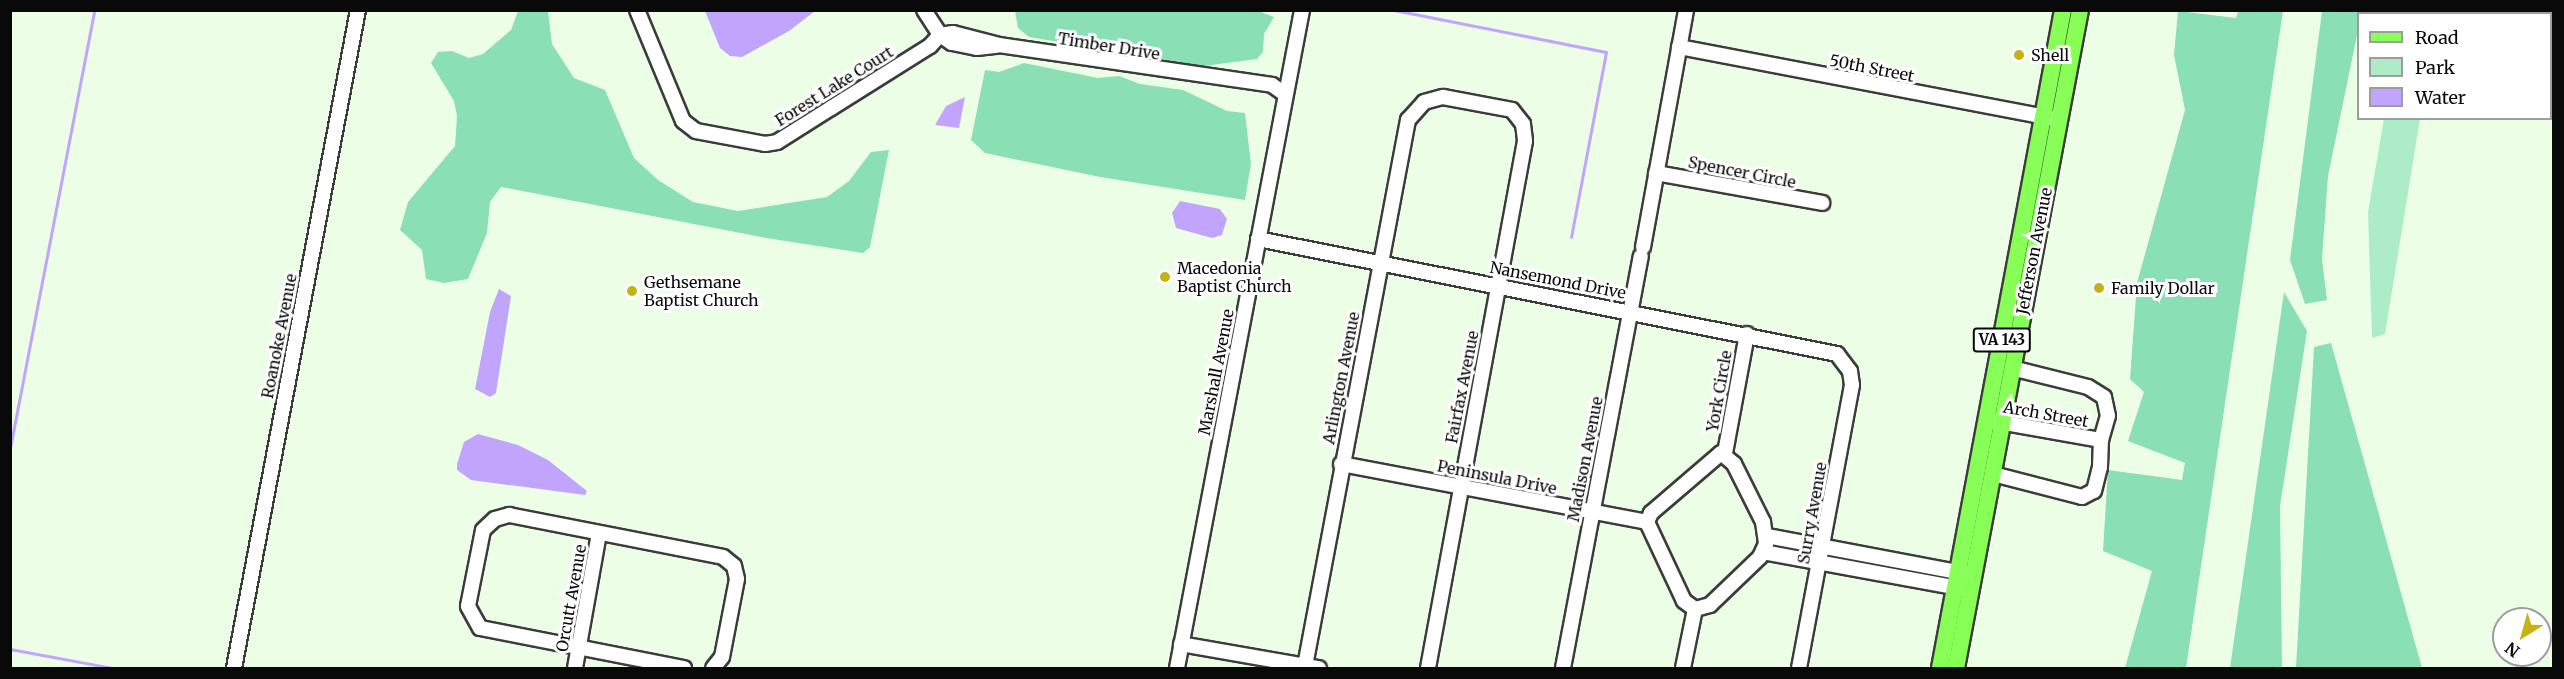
<!DOCTYPE html>
<html>
<head>
<meta charset="utf-8">
<style>
  body { margin:0 }
  #map { position:relative; width:2564px; height:679px; overflow:hidden; background:#ecffe6; font-family:Merriweather,serif }
  div>[style] { position:absolute }
  [style*='--x'] { left:calc(var(--x)*1px); top:calc(var(--y)*1px); width:calc(var(--w)*1px); rotate:calc(var(--a)*1deg) }
  .green>* { inset:0; background:#acedc8 }
  .forest>* { inset:0; background:#8adfb4 }
  .water>* { inset:0; background:#c1a5fc }
  .stream>* { height:3px; margin:-1.5px; padding:0 1.5px; transform-origin:1.5px; border-radius:1.5px; background:#c1a5fc }
  .roads { filter:drop-shadow(2px 0 #3c3c3c) drop-shadow(-2px 0 #3c3c3c) drop-shadow(0 2px #3c3c3c) drop-shadow(0 -2px #3c3c3c) }
  .minor>* { height:14px; margin:-7px; padding:0 7px; transform-origin:7px; border-radius:7px; background:#fff }
  .major>* { height:16px; margin:-8px; padding:0 8px; transform-origin:8px; border-radius:8px; background:#88ff56 }
  .dots>* { width:16px; height:16px; translate:-50% -50%; box-sizing:border-box; border:3px solid #fff; border-radius:50% }
  span { translate:-50% -50%; white-space:nowrap; text-align:center; line-height:1.15; -webkit-text-stroke:6px #fff; paint-order:stroke }
  .shield-label span { padding:2px 4px; background:#fff; border:2px solid; border-radius:4px; -webkit-text-stroke-width:0 }
  .shield-label { font-size:15px; color:#090909; font-weight:700 }
  .street-label { font-size:16px; color:#090909 }
  .poi-label { font-size:16px; color:#090909 }
  .left { translate:0 -50%; text-align:left }
  .frame { position:absolute; inset:0; border:12px solid #090909; pointer-events:none }
  .legend { position:absolute; left:2357px; top:12px; width:195px; height:108px; box-sizing:border-box; background:#fff; border:2px solid #9d9d9d; margin:0; padding:8px 10px; list-style:none; font-size:18px; color:#090909 }
  .legend li { display:flex; align-items:center; gap:12px; height:30px }
  .legend b { width:30px; border:2px solid #9d9d9d }
  .north { position:absolute; left:2492px; top:607px; width:60px; height:60px; box-sizing:border-box; background:#fff; border:2px solid #9d9d9d; border-radius:50%; rotate:217deg; font-size:16px; font-weight:700; line-height:24px; text-align:center; color:#090909 }
  .north::after { content:''; display:block; margin:auto; width:21px; height:27px; background:#c5b316; clip-path:polygon(50% 0,100% 100%,50% 72%,0 100%) }
</style>
</head>
<body>
<div id="map">
  <div class="green">
    <div style="clip-path:polygon(2384px 119px,2420px 119px,2385px 334px,2372px 338px,2368px 212px)"></div>
  </div>
  <div class="forest">
    <div style="clip-path:polygon(1256px 10px,1274px 17px,1264px 34px,1263px 52px,1257px 59px,1204px 66px,1029px 37px,1018px 28px,1015px 11px)"></div>
    <div style="clip-path:polygon(518px 11px,548px 11px,552px 44px,574px 78px,605px 90px,634px 158px,658px 180px,693px 202px,738px 211px,827px 197px,849px 181px,871px 152px,889px 150px,870px 247px,863px 253px,766px 238px,501px 187px,490px 202px,487px 233px,468px 279px,444px 283px,426px 279px,422px 250px,400px 230px,408px 202px,455px 146px,457px 116px,454px 101px,431px 63px,438px 52px,452px 51px,469px 58px,483px 54px,511px 30px)"></div>
    <div style="clip-path:polygon(2178px 11px,2236px 18px,2238px 11px,2283px 11px,2186px 668px,2125px 668px,2152px 571px,2103px 551px,2108px 470px,2182px 480px,2185px 463px,2128px 441px,2144px 392px,2130px 379px,2137px 283px,2185px 110px,2174px 55px)"></div>
    <div style="clip-path:polygon(2322px 11px,2362px 11px,2328px 176px,2322px 259px,2327px 300px,2305px 304px,2290px 260px)"></div>
    <div style="clip-path:polygon(1024px 63px,1098px 78px,1119px 76px,1140px 84px,1183px 90px,1227px 111px,1245px 113px,1251px 164px,1245px 200px,1100px 177px,985px 153px,971px 140px,985px 70px,999px 72px)"></div>
    <div style="clip-path:polygon(2284px 292px,2307px 331px,2280px 506px,2282px 668px,2230px 668px)"></div>
    <div style="clip-path:polygon(2331px 343px,2422px 668px,2296px 668px,2314px 347px)"></div>
  </div>
  <div class="water">
    <div style="clip-path:polygon(705px 11px,815px 11px,789px 31px,742px 57px,730px 56px,720px 48px)"></div>
    <div style="clip-path:polygon(965px 97px,959px 128px,935px 125px,946px 106px)"></div>
    <div style="clip-path:polygon(1180px 201px,1220px 209px,1227px 219px,1222px 235px,1212px 238px,1176px 228px,1172px 213px)"></div>
    <div style="clip-path:polygon(499px 289px,511px 296px,496px 393px,490px 397px,475px 389px,490px 312px)"></div>
    <div style="clip-path:polygon(478px 434px,518px 445px,548px 460px,587px 491px,585px 495px,471px 480px,457px 470px,457px 464px,464px 442px)"></div>
  </div>
  <div class="stream">
    <div style="--x:1394;--y:10;--w:216;--a:11.2"></div>
    <div style="--x:1606;--y:52;--w:188;--a:100.7"></div>
    <div style="--x:10;--y:448;--w:446;--a:-79.1"></div>
    <div style="--x:10;--y:649;--w:105;--a:10.5"></div>
  </div>
  <div class="roads">
    <div class="minor">
      <div style="--x:637;--y:10;--w:120;--a:67.5"></div>
      <div style="--x:683;--y:121;--w:16;--a:38"></div>
      <div style="--x:696;--y:131;--w:70;--a:10.7"></div>
      <div style="--x:765;--y:144;--w:12;--a:-9"></div>
      <div style="--x:777;--y:142;--w:64;--a:-32.2"></div>
      <div style="--x:831;--y:108;--w:117;--a:-32.1"></div>
      <div style="--x:930;--y:46;--w:15;--a:-48"></div>
      <div style="--x:940;--y:35;--w:13;--a:-9"></div>
      <div style="--x:953;--y:33;--w:48;--a:14.6"></div>
      <div style="--x:999;--y:45;--w:276;--a:8.3"></div>
      <div style="--x:1272;--y:85;--w:16;--a:35"></div>
      <div style="--x:924;--y:10;--w:30;--a:57"></div>
      <div style="--x:940;--y:35;--w:14;--a:34"></div>
      <div style="--x:952;--y:43;--w:25;--a:11"></div>
      <div style="--x:977;--y:48;--w:20;--a:-6"></div>
      <div style="--x:1679;--y:47;--w:379;--a:10.8"></div>
      <div style="--x:1656;--y:173;--w:169;--a:10.2"></div>
      <div style="--x:1258;--y:239;--w:590;--a:11.23"></div>
      <div style="--x:1837;--y:354;--w:21;--a:53"></div>
      <div style="--x:1850;--y:371;--w:14;--a:82"></div>
      <div style="--x:1852;--y:385;--w:288;--a:100.6"></div>
      <div style="--x:1643;--y:247;--w:241;--a:-79.7"></div>
      <div style="--x:1994;--y:421;--w:109;--a:10.1"></div>
      <div style="--x:1721;--y:453;--w:17;--a:40"></div>
      <div style="--x:1734;--y:464;--w:65;--a:63.4"></div>
      <div style="--x:1763;--y:522;--w:22;--a:82"></div>
      <div style="--x:1766;--y:544;--w:14;--a:115"></div>
      <div style="--x:1760;--y:557;--w:69;--a:136.2"></div>
      <div style="--x:1710;--y:605;--w:16;--a:165"></div>
      <div style="--x:1695;--y:609;--w:14;--a:-144"></div>
      <div style="--x:1684;--y:601;--w:87;--a:-115.1"></div>
      <div style="--x:1647;--y:522;--w:10;--a:-66"></div>
      <div style="--x:1651;--y:513;--w:92;--a:-40.6"></div>
      <div style="--x:1725;--y:453;--w:121;--a:-79.5"></div>
      <div style="--x:1341;--y:464;--w:311;--a:10.7"></div>
      <div style="--x:1993;--y:474;--w:92;--a:14.5"></div>
      <div style="--x:2082;--y:497;--w:13;--a:-27"></div>
      <div style="--x:2094;--y:491;--w:25;--a:-76"></div>
      <div style="--x:2100;--y:467;--w:27;--a:-88"></div>
      <div style="--x:2101;--y:440;--w:25;--a:-74"></div>
      <div style="--x:2108;--y:416;--w:19;--a:-102"></div>
      <div style="--x:2104;--y:397;--w:19;--a:-148"></div>
      <div style="--x:2088;--y:387;--w:78;--a:-166"></div>
      <div style="--x:1767;--y:536;--w:205;--a:10.7"></div>
      <div style="--x:1763;--y:552;--w:204;--a:10.4"></div>
      <div style="--x:1181;--y:644;--w:140;--a:9.9"></div>
      <div style="--x:1305;--y:666;--w:556;--a:-79.32"></div>
      <div style="--x:1408;--y:120;--w:24;--a:-48"></div>
      <div style="--x:1424;--y:102;--w:20;--a:-15"></div>
      <div style="--x:1443;--y:97;--w:70;--a:10.7"></div>
      <div style="--x:1512;--y:110;--w:18;--a:52"></div>
      <div style="--x:1523;--y:124;--w:17;--a:83"></div>
      <div style="--x:1525;--y:141;--w:536;--a:100.43"></div>
      <div style="--x:234;--y:668;--w:670;--a:-79.33"></div>
      <div style="--x:575;--y:668;--w:137;--a:-79.9"></div>
      <div style="--x:684;--y:668;--w:208;--a:-168.9"></div>
      <div style="--x:480;--y:628;--w:25;--a:-119"></div>
      <div style="--x:468;--y:606;--w:77;--a:-78.8"></div>
      <div style="--x:483;--y:530;--w:16;--a:-43"></div>
      <div style="--x:495;--y:519;--w:15;--a:-16"></div>
      <div style="--x:509;--y:515;--w:218;--a:11.1"></div>
      <div style="--x:723;--y:557;--w:14;--a:39"></div>
      <div style="--x:734;--y:566;--w:13;--a:77"></div>
      <div style="--x:737;--y:579;--w:79;--a:100.9"></div>
      <div style="--x:722;--y:657;--w:14;--a:129"></div>
      <div style="--x:1177;--y:668;--w:670;--a:-79.24"></div>
      <div style="--x:1563;--y:668;--w:419;--a:-79.3"></div>
      <div style="--x:1683;--y:668;--w:60;--a:-78.5"></div>
    </div>
    <div class="major">
      <div style="--x:1940;--y:668;--w:669;--a:-79.41"></div>
      <div style="--x:1956;--y:668;--w:670;--a:-79.33"></div>
    </div>
  </div>
  <div class="dots">
    <div style="left:2019px;top:55px;background:#c5b316"></div>
    <div style="left:1165px;top:277px;background:#c5b316"></div>
    <div style="left:2099px;top:288px;background:#c5b316"></div>
    <div style="left:632px;top:291px;background:#c5b316"></div>
  </div>
  <div class="shield-label">
    <span style="left:2002px;top:340px">VA 143</span>
  </div>
  <div class="street-label">
    <span style="left:1109px;top:46px;rotate:9deg">Timber Drive</span>
    <span style="left:1872px;top:68px;rotate:11deg">50th Street</span>
    <span style="left:834px;top:86px;rotate:-32deg">Forest Lake Court</span>
    <span style="left:1742px;top:172px;rotate:11deg">Spencer Circle</span>
    <span style="left:2034px;top:251px;rotate:-79deg">Jefferson Avenue</span>
    <span style="left:1558px;top:280px;rotate:11deg">Nansemond Drive</span>
    <span style="left:279px;top:336px;rotate:-79deg">Roanoke Avenue</span>
    <span style="left:1216px;top:372px;rotate:-79deg">Marshall Avenue</span>
    <span style="left:1341px;top:378px;rotate:-79deg">Arlington Avenue</span>
    <span style="left:1462px;top:387px;rotate:-79deg">Fairfax Avenue</span>
    <span style="left:1719px;top:391px;rotate:-80deg">York Circle</span>
    <span style="left:2046px;top:414px;rotate:10deg">Arch Street</span>
    <span style="left:1585px;top:459px;rotate:-79deg">Madison Avenue</span>
    <span style="left:1497px;top:477px;rotate:11deg">Peninsula Drive</span>
    <span style="left:1812px;top:513px;rotate:-80deg">Surry Avenue</span>
    <span style="left:571px;top:598px;rotate:-80deg">Orcutt Avenue</span>
  </div>
  <div class="poi-label">
    <span class="left" style="left:2031px;top:55px">Shell</span>
    <span class="left" style="left:1177px;top:277px">Macedonia<br>Baptist Church</span>
    <span class="left" style="left:644px;top:291px">Gethsemane<br>Baptist Church</span>
    <span class="left" style="left:2111px;top:288px">Family Dollar</span>
  </div>
  <div class="frame"></div>
  <ul class="legend">
  <li><b style="height:8px;background:#88ff56"></b>Road</li>
  <li><b style="height:16px;background:#acedc8"></b>Park</li>
  <li><b style="height:16px;background:#c1a5fc"></b>Water</li>
  </ul>
  <div class="north">N</div>
</div>
</body>
</html>
